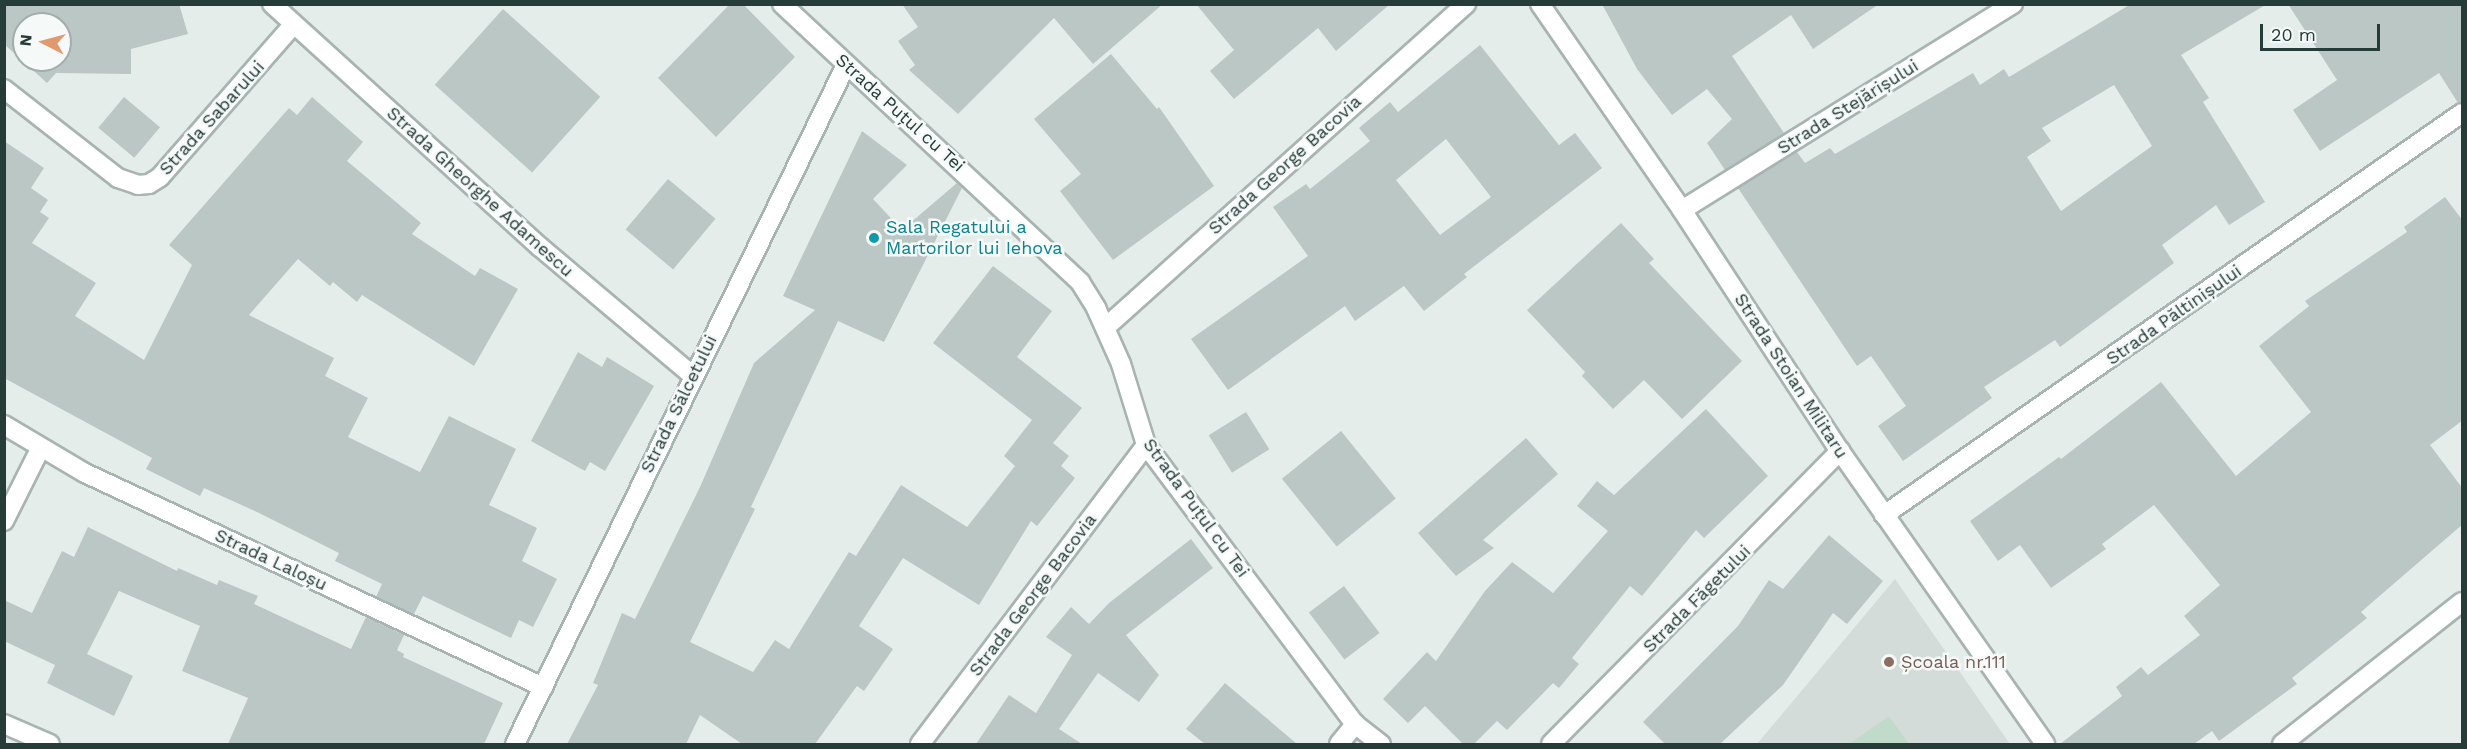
<!DOCTYPE html>
<html>
<head>
<meta charset="utf-8">
<style>
  body { margin:0 }
  #map { position:relative; width:2467px; height:749px; overflow:hidden; background:#e5edea; font-family:"Work Sans",sans-serif }
  div>[style] { position:absolute }
  [style*='--x'] { left:calc(var(--x)*1px); top:calc(var(--y)*1px); width:calc(var(--w)*1px); rotate:calc(var(--a)*1deg) }
  .built>* { inset:0; background:#d3dcd9 }
  .green>* { inset:0; background:#c1dbcb }
  .building>* { inset:0; background:#bbc7c4; transform-origin:0 0 }
  .roads { filter:drop-shadow(2px 0 #a8b4b1) drop-shadow(-2px 0 #a8b4b1) drop-shadow(0 2px #a8b4b1) drop-shadow(0 -2px #a8b4b1) }
  .minor>* { height:18px; margin:-9px; padding:0 9px; transform-origin:9px; border-radius:9px; background:#fff }
  .tertiary>* { height:18px; margin:-9px; padding:0 9px; transform-origin:9px; border-radius:9px; background:#fff }
  .dots>* { width:16px; height:16px; translate:-50% -50%; box-sizing:border-box; border:3px solid #f5f9f8; border-radius:50% }
  span { translate:-50% -50%; white-space:nowrap; text-align:center; line-height:1.15; -webkit-text-stroke:5px #f5f9f8; paint-order:stroke }
  .street-label { font-size:18px; color:#263c39 }
  .culture-label { font-size:18px; color:#0d838f }
  .left { translate:0 -50%; text-align:left }
  .education-label { font-size:18px; color:#785e54 }
  .frame { position:absolute; inset:0; border:6px solid #263c39; pointer-events:none }
  .north { position:absolute; left:12px; top:12px; width:60px; height:60px; box-sizing:border-box; background:#f5f9f8; border:2px solid #a2adac; border-radius:50%; rotate:276deg; font-size:16px; font-weight:700; line-height:24px; text-align:center; color:#263c39 }
  .north::after { content:''; display:block; margin:auto; width:21px; height:27px; background:#e19a6f; clip-path:polygon(50% 0,100% 100%,50% 72%,0 100%) }
  .scale { position:absolute; left:2260px; top:24px; width:120px; height:27px; box-sizing:border-box; border:3px solid #263c39; border-top:0; padding-left:8px; font-size:18px; line-height:21px; white-space:nowrap; color:#263c39; -webkit-text-stroke:4px #f5f9f8; paint-order:stroke }
</style>
</head>
<body>
<div id="map">
  <div class="built">
    <div style="clip-path:polygon(1895px 579px,2010px 744px,1757px 744px)"></div>
  </div>
  <div class="green">
    <div style="clip-path:polygon(1889px 716px,1909px 744px,1849px 744px)"></div>
  </div>
  <div class="building">
    <div style="clip-path:polygon(evenodd,4px 4px,179px 4px,188px 34px,131px 49px,131px 74px,56px 73px,47px 83px,4px 44px,4px 4px,24px 24px,60px 24px,60px 60px,24px 60px,24px 24px)"></div>
    <div style="clip-path:polygon(730px 4px,743px 4px,795px 57px,716px 137px,658px 78px)"></div>
    <div style="clip-path:polygon(902px 4px,1163px 4px,1093px 64px,1054px 18px,958px 114px,909px 70px,915px 65px,898px 41px,918px 27px)"></div>
    <div style="clip-path:polygon(1196px 4px,1390px 4px,1336px 51px,1318px 28px,1234px 99px,1210px 71px,1234px 50px)"></div>
    <div style="clip-path:polygon(1602px 4px,1879px 4px,1813px 49px,1791px 15px,1732px 56px,1784px 133px,1725px 170px,1707px 143px,1732px 119px,1707px 89px,1672px 115px,1637px 69px)"></div>
    <div style="clip-path:polygon(evenodd,2131px 4px,2267px 4px,2181px 55px,2209px 98px,2203px 102px,2265px 202px,2229px 225px,2216px 205px,2162px 245px,2174px 263px,2060px 347px,2055px 340px,1984px 387px,1992px 398px,1903px 461px,1878px 426px,1906px 406px,1871px 356px,1857px 366px,1738px 188px,1797px 152px,1805px 163px,1830px 148px,1835px 154px,1973px 73px,1980px 85px,2004px 69px,2009px 77px,2131px 4px,2114px 85px,2152px 146px,2061px 211px,2027px 157px,2051px 141px,2042px 128px,2114px 85px)"></div>
    <div style="clip-path:polygon(2288px 4px,2463px 4px,2463px 102px,2458px 103px,2439px 73px,2320px 151px,2293px 110px,2337px 80px)"></div>
    <div style="left:503px;top:9px;width:131px;height:102px;rotate:42deg"></div>
    <div style="clip-path:polygon(evenodd,1480px 45px,1559px 145px,1575px 133px,1602px 168px,1464px 274px,1467px 277px,1424px 311px,1404px 286px,1355px 321px,1345px 306px,1228px 390px,1191px 339px,1308px 256px,1273px 207px,1306px 184px,1310px 189px,1370px 141px,1359px 128px,1390px 102px,1398px 112px,1480px 45px,1446px 139px,1491px 197px,1440px 235px,1396px 180px,1446px 139px)"></div>
    <div style="clip-path:polygon(1111px 54px,1157px 109px,1159px 107px,1214px 186px,1113px 260px,1060px 191px,1081px 174px,1034px 119px)"></div>
    <div style="left:124px;top:97px;width:47px;height:40px;rotate:40deg"></div>
    <div style="clip-path:polygon(312px 97px,363px 142px,347px 161px,421px 223px,412px 234px,475px 276px,480px 268px,518px 289px,474px 366px,362px 295px,357px 302px,333px 282px,330px 286px,298px 259px,249px 315px,334px 358px,325px 376px,368px 398px,348px 437px,420px 472px,449px 416px,516px 449px,489px 505px,537px 528px,522px 561px,557px 579px,533px 627px,519px 620px,511px 638px,423px 596px,414px 614px,376px 597px,382px 584px,335px 561px,339px 553px,257px 512px,204px 488px,200px 496px,146px 469px,152px 458px,4px 378px,4px 141px,44px 168px,31px 188px,48px 200px,40px 212px,49px 218px,32px 243px,96px 283px,75px 316px,144px 360px,192px 265px,169px 245px,289px 108px,297px 115px)"></div>
    <div style="clip-path:polygon(862px 131px,907px 165px,873px 199px,902px 230px,957px 183px,962px 188px,884px 342px,838px 321px,751px 507px,755px 509px,690px 642px,753px 672px,775px 640px,789px 649px,849px 552px,856px 556px,901px 485px,967px 527px,1015px 466px,1004px 456px,1032px 420px,933px 343px,993px 266px,1052px 311px,1017px 357px,1082px 408px,1053px 443px,1069px 456px,1061px 466px,1075px 478px,1037px 526px,1031px 521px,979px 605px,903px 558px,859px 626px,893px 649px,864px 691px,857px 686px,815px 744px,742px 744px,700px 715px,686px 744px,567px 744px,598px 685px,593px 683px,622px 613px,635px 619px,700px 487px,754px 363px,815px 310px,783px 296px)"></div>
    <div style="left:668px;top:179px;width:62px;height:66px;rotate:40deg"></div>
    <div style="clip-path:polygon(2445px 197px,2463px 221px,2463px 420px,2430px 445px,2463px 489px,2463px 524px,2361px 612px,2367px 618px,2292px 678px,2297px 684px,2219px 741px,2212px 731px,2194px 744px,2060px 744px,2122px 696px,2116px 687px,2141px 667px,2148px 675px,2200px 635px,2184px 616px,2220px 585px,2154px 505px,2102px 544px,2106px 549px,2051px 588px,2020px 545px,1998px 561px,1970px 521px,2059px 457px,2061px 459px,2161px 382px,2236px 476px,2311px 412px,2259px 346px,2309px 306px,2305px 301px,2407px 232px,2404px 227px)"></div>
    <div style="clip-path:polygon(1621px 223px,1654px 259px,1649px 263px,1742px 361px,1682px 419px,1644px 380px,1613px 409px,1582px 376px,1585px 372px,1527px 310px)"></div>
    <div style="clip-path:polygon(578px 352px,602px 367px,607px 357px,654px 386px,605px 471px,590px 462px,585px 471px,531px 441px)"></div>
    <div style="clip-path:polygon(1706px 409px,1768px 476px,1704px 538px,1696px 530px,1642px 596px,1630px 586px,1572px 658px,1579px 664px,1559px 688px,1553px 683px,1507px 730px,1497px 721px,1474px 744px,1463px 744px,1425px 706px,1408px 723px,1383px 699px,1427px 652px,1436px 661px,1485px 591px,1512px 562px,1553px 593px,1608px 531px,1577px 506px,1597px 481px,1614px 495px)"></div>
    <div style="left:1246px;top:412px;width:44px;height:44px;rotate:58deg"></div>
    <div style="left:1341px;top:431px;width:87px;height:76px;rotate:51deg"></div>
    <div style="clip-path:polygon(1526px 438px,1558px 474px,1483px 540px,1494px 548px,1456px 576px,1418px 533px)"></div>
    <div style="clip-path:polygon(88px 527px,177px 571px,178px 568px,217px 585px,219px 580px,258px 596px,254px 604px,351px 649px,366px 617px,404px 635px,397px 650px,404px 654px,403px 657px,503px 703px,484px 744px,228px 744px,248px 698px,182px 671px,200px 626px,119px 591px,87px 654px,133px 676px,114px 716px,47px 683px,55px 665px,4px 641px,4px 600px,32px 613px,62px 551px,74px 557px)"></div>
    <div style="clip-path:polygon(1829px 535px,1883px 581px,1847px 624px,1833px 613px,1783px 685px,1720px 744px,1665px 744px,1643px 722px,1738px 626px,1769px 580px,1783px 589px)"></div>
    <div style="clip-path:polygon(1191px 539px,1213px 568px,1126px 635px,1159px 675px,1139px 702px,1098px 673px,1059px 729px,1082px 744px,976px 744px,1009px 695px,1036px 713px,1072px 655px,1046px 637px,1071px 607px,1089px 624px,1109px 603px)"></div>
    <div style="left:1344px;top:586px;width:59px;height:44px;rotate:53deg"></div>
    <div style="clip-path:polygon(1225px 683px,1297px 744px,1205px 744px,1186px 729px)"></div>
  </div>
  <div class="roads">
    <div class="minor">
      <div style="--x:272;--y:4;--w:362;--a:42.2"></div>
      <div style="--x:540;--y:247;--w:200;--a:40.1"></div>
      <div style="--x:782;--y:4;--w:408;--a:43"></div>
      <div style="--x:1080;--y:282;--w:31;--a:58"></div>
      <div style="--x:1096;--y:308;--w:61;--a:65.9"></div>
      <div style="--x:1121;--y:364;--w:85;--a:72.8"></div>
      <div style="--x:1146;--y:445;--w:349;--a:53.2"></div>
      <div style="--x:1355;--y:724;--w:33;--a:38"></div>
      <div style="--x:4;--y:89;--w:145;--a:38"></div>
      <div style="--x:118;--y:178;--w:21;--a:19"></div>
      <div style="--x:138;--y:185;--w:11;--a:-5"></div>
      <div style="--x:149;--y:184;--w:13;--a:-32"></div>
      <div style="--x:160;--y:177;--w:202;--a:-48.8"></div>
      <div style="--x:1682;--y:210;--w:390;--a:-31.9"></div>
      <div style="--x:1106;--y:327;--w:484;--a:-41.9"></div>
      <div style="--x:4;--y:425;--w:94;--a:30.7"></div>
      <div style="--x:85;--y:473;--w:506;--a:25.04"></div>
      <div style="--x:1884;--y:515;--w:704;--a:-34.82"></div>
      <div style="--x:4;--y:521;--w:80;--a:-63.4"></div>
      <div style="--x:4;--y:724;--w:50;--a:23.5"></div>
      <div style="--x:515;--y:744;--w:755;--a:-64.01"></div>
      <div style="--x:920;--y:744;--w:375;--a:-52.9"></div>
      <div style="--x:1339;--y:744;--w:26;--a:-51"></div>
      <div style="--x:1551;--y:744;--w:412;--a:-45.4"></div>
      <div style="--x:2282;--y:744;--w:229;--a:-38.3"></div>
    </div>
    <div class="tertiary">
      <div style="--x:1540;--y:4;--w:250;--a:55.4"></div>
      <div style="--x:1682;--y:210;--w:288;--a:56.8"></div>
      <div style="--x:1840;--y:451;--w:358;--a:55"></div>
    </div>
  </div>
  <div class="dots">
    <div style="left:874px;top:238px;background:#0f9aa8"></div>
    <div style="left:1889px;top:662px;background:#8d6e63"></div>
  </div>
  <div class="street-label">
    <span style="left:1848px;top:107px;rotate:-32deg">Strada Stejărișului</span>
    <span style="left:900px;top:113px;rotate:42deg">Strada Puțul cu Tei</span>
    <span style="left:212px;top:118px;rotate:-48deg">Strada Sabarului</span>
    <span style="left:1285px;top:165px;rotate:-42deg">Strada George Bacovia</span>
    <span style="left:480px;top:192px;rotate:42deg">Strada Gheorghe Adamescu</span>
    <span style="left:2174px;top:315px;rotate:-35deg">Strada Păltinișului</span>
    <span style="left:1791px;top:376px;rotate:57deg">Strada Stoian Militaru</span>
    <span style="left:679px;top:404px;rotate:-64deg">Strada Sălcetului</span>
    <span style="left:1196px;top:508px;rotate:54deg">Strada Puțul cu Tei</span>
    <span style="left:271px;top:560px;rotate:25deg">Strada Laloșu</span>
    <span style="left:1033px;top:595px;rotate:-53deg">Strada George Bacovia</span>
    <span style="left:1697px;top:599px;rotate:-45deg">Strada Făgetului</span>
  </div>
  <div class="culture-label">
    <span class="left" style="left:886px;top:238px">Sala Regatului a<br>Martorilor lui Iehova</span>
  </div>
  <div class="education-label">
    <span class="left" style="left:1901px;top:662px">Școala nr.111</span>
  </div>
  <div class="frame"></div>
  <div class="north">N</div>
  <div class="scale">20 m</div>
</div>
</body>
</html>
